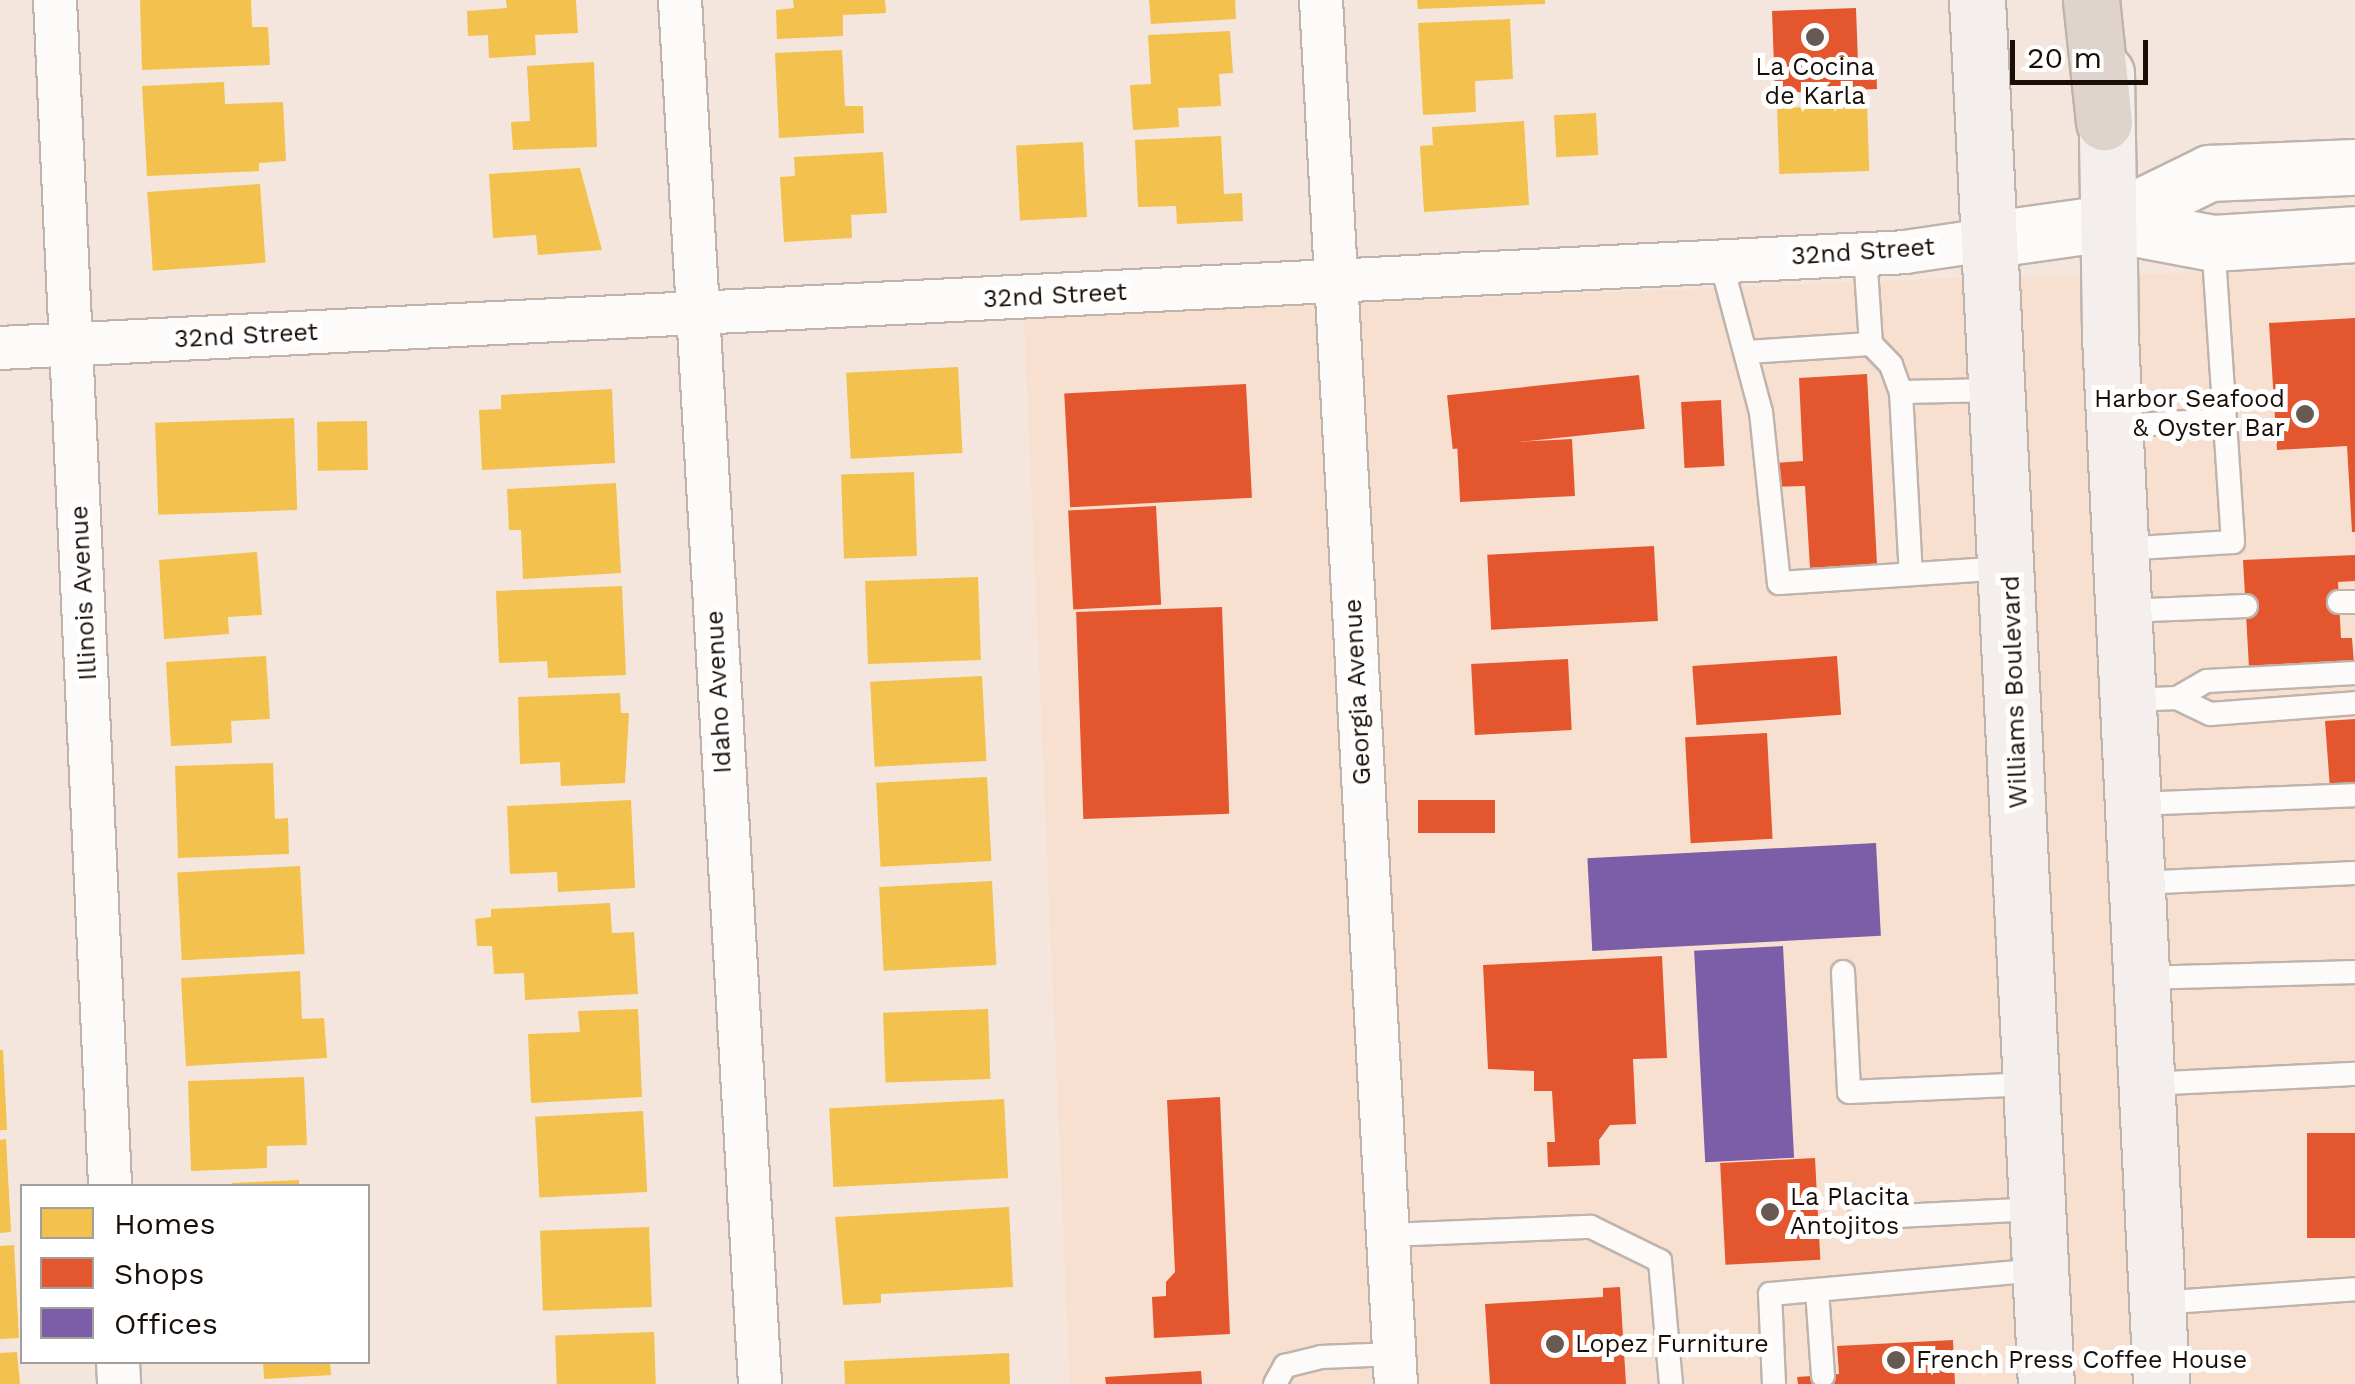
<!DOCTYPE html>
<html>
<head>
<meta charset="utf-8">
<style>
  body { margin:0 }
  #map { position:relative; width:2355px; height:1384px; overflow:hidden; background:#f4e6dd; font-family:"Work Sans",sans-serif }
  div>[style] { position:absolute }
  [style*='--x'] { left:calc(var(--x)*1px); top:calc(var(--y)*1px); width:calc(var(--w)*1px); rotate:calc(var(--a)*1deg) }
  .built>* { inset:0; background:#f8e0d1 }
  .homes>* { inset:0; background:#f2c14e; transform-origin:0 0 }
  .shops>* { inset:0; background:#e4572e; transform-origin:0 0 }
  .offices>* { inset:0; background:#7b5ea7; transform-origin:0 0 }
  .roads { filter:drop-shadow(2px 0 #bfb3ab) drop-shadow(-2px 0 #bfb3ab) drop-shadow(0 2px #bfb3ab) drop-shadow(0 -2px #bfb3ab) }
  .service>* { height:22px; margin:-11px; padding:0 11px; transform-origin:11px; border-radius:11px; background:#fdfbfa }
  .minor>* { height:42px; margin:-21px; padding:0 21px; transform-origin:21px; border-radius:21px; background:#fdfbfa }
  .tertiary>* { height:55px; margin:-27.5px; padding:0 27.5px; transform-origin:27.5px; border-radius:27.5px; background:#fdfbfa }
  .secondary>* { height:55px; margin:-27.5px; padding:0 27.5px; transform-origin:27.5px; border-radius:27.5px; background:#f4efec }
  .motorway>* { height:55px; margin:-27.5px; padding:0 27.5px; transform-origin:27.5px; border-radius:27.5px; background:#dfd4cd }
  .dots>* { width:28px; height:28px; translate:-50% -50%; box-sizing:border-box; border:5px solid #fff; border-radius:50% }
  span { translate:-50% -50%; white-space:nowrap; text-align:center; line-height:1.15; -webkit-text-stroke:10px #fff; paint-order:stroke }
  .poi-label { font-size:25px; color:#1a0f08 }
  .right { translate:-100% -50%; text-align:right }
  .left { translate:0 -50%; text-align:left }
  .street-label { font-size:25px; color:#1a0f08 }
  .legend { position:absolute; left:20px; top:1184px; width:350px; height:180px; box-sizing:border-box; background:#fff; border:2px solid #a39f9c; margin:0; padding:12px 18px; list-style:none; font-size:30px; color:#1a0f08 }
  .legend li { display:flex; align-items:center; gap:20px; height:50px }
  .legend b { width:50px; border:2px solid #a39f9c }
  .scale { position:absolute; left:2010px; top:40px; width:138px; height:45px; box-sizing:border-box; border:5px solid #1a0f08; border-top:0; padding-left:12px; font-size:30px; line-height:35px; white-space:nowrap; color:#1a0f08; -webkit-text-stroke:8px #fff; paint-order:stroke }
</style>
</head>
<body>
<div id="map">
  <div class="built">
    <div style="clip-path:polygon(2355px 269px,2355px 1384px,1070px 1384px,1024px 317px,1952px 278px)"></div>
  </div>
  <div class="homes">
    <div style="clip-path:polygon(140px 0,251px 0,252px 27px,268px 27px,270px 65px,142px 70px)"></div>
    <div style="clip-path:polygon(506px 0,576px 0,578px 33px,535px 35px,536px 55px,489px 58px,488px 35px,468px 36px,467px 11px,507px 8px)"></div>
    <div style="clip-path:polygon(793px 0,885px 0,886px 13px,843px 15px,843px 36px,777px 39px,776px 10px,794px 8px)"></div>
    <div style="clip-path:polygon(1149px 0,1235px 0,1236px 19px,1151px 24px)"></div>
    <div style="clip-path:polygon(1417px 0,1545px 0,1545px 4px,1418px 9px)"></div>
    <div style="clip-path:polygon(1510px 19px,1513px 79px,1475px 81px,1476px 112px,1423px 115px,1418px 23px)"></div>
    <div style="clip-path:polygon(1230px 31px,1233px 73px,1219px 74px,1221px 106px,1178px 108px,1179px 127px,1133px 130px,1130px 85px,1151px 84px,1148px 35px)"></div>
    <div style="clip-path:polygon(842px 50px,845px 106px,863px 106px,864px 133px,779px 138px,775px 53px)"></div>
    <div style="clip-path:polygon(594px 62px,597px 147px,513px 150px,511px 122px,530px 121px,527px 66px)"></div>
    <div style="clip-path:polygon(224px 82px,225px 104px,283px 102px,286px 161px,259px 163px,259px 171px,147px 176px,142px 86px)"></div>
    <div style="left:1867px;top:105px;width:66px;height:90px;rotate:88deg"></div>
    <div style="left:1596px;top:113px;width:42px;height:42px;rotate:87deg"></div>
    <div style="clip-path:polygon(1524px 121px,1529px 205px,1424px 212px,1420px 146px,1433px 145px,1432px 127px)"></div>
    <div style="clip-path:polygon(1221px 136px,1224px 194px,1242px 193px,1243px 221px,1177px 224px,1176px 206px,1138px 207px,1135px 140px)"></div>
    <div style="left:1083px;top:142px;width:75px;height:67px;rotate:87deg"></div>
    <div style="clip-path:polygon(883px 152px,887px 213px,851px 215px,852px 238px,784px 242px,780px 177px,795px 176px,794px 157px)"></div>
    <div style="clip-path:polygon(580px 168px,602px 250px,538px 255px,536px 235px,493px 238px,489px 174px)"></div>
    <div style="left:260px;top:184px;width:79px;height:113px;rotate:86deg"></div>
    <div style="left:958px;top:367px;width:86px;height:112px;rotate:87deg"></div>
    <div style="clip-path:polygon(612px 389px,615px 463px,482px 470px,479px 410px,501px 409px,501px 395px)"></div>
    <div style="left:294px;top:418px;width:92px;height:139px;rotate:88deg"></div>
    <div style="left:367px;top:421px;width:49px;height:50px;rotate:89deg"></div>
    <div style="left:914px;top:472px;width:84px;height:73px;rotate:88deg"></div>
    <div style="clip-path:polygon(616px 483px,621px 573px,523px 579px,521px 530px,509px 530px,507px 489px)"></div>
    <div style="clip-path:polygon(257px 552px,262px 615px,228px 617px,229px 634px,164px 639px,159px 560px)"></div>
    <div style="left:978px;top:577px;width:83px;height:113px;rotate:88deg"></div>
    <div style="clip-path:polygon(622px 586px,626px 675px,548px 678px,547px 661px,499px 663px,496px 591px)"></div>
    <div style="clip-path:polygon(266px 656px,270px 719px,231px 721px,232px 743px,171px 746px,166px 662px)"></div>
    <div style="left:982px;top:676px;width:85px;height:112px;rotate:87deg"></div>
    <div style="clip-path:polygon(620px 693px,621px 713px,629px 713px,625px 783px,561px 786px,560px 762px,520px 764px,518px 697px)"></div>
    <div style="clip-path:polygon(273px 763px,275px 819px,288px 818px,289px 854px,178px 858px,175px 766px)"></div>
    <div style="left:987px;top:777px;width:84px;height:111px;rotate:87deg"></div>
    <div style="clip-path:polygon(631px 800px,635px 888px,558px 892px,557px 872px,510px 874px,507px 806px)"></div>
    <div style="left:300px;top:866px;width:88px;height:123px;rotate:87deg"></div>
    <div style="left:992px;top:881px;width:84px;height:113px;rotate:87deg"></div>
    <div style="clip-path:polygon(610px 903px,612px 933px,634px 932px,638px 994px,525px 1000px,524px 973px,494px 974px,492px 946px,477px 946px,475px 919px,491px 917px,491px 909px)"></div>
    <div style="clip-path:polygon(300px 971px,302px 1019px,324px 1018px,327px 1058px,186px 1066px,181px 978px)"></div>
    <div style="clip-path:polygon(638px 1009px,642px 1097px,531px 1103px,528px 1034px,580px 1032px,578px 1011px)"></div>
    <div style="left:988px;top:1009px;width:70px;height:105px;rotate:88deg"></div>
    <div style="clip-path:polygon(0 1050px,3px 1050px,7px 1130px,0 1130px)"></div>
    <div style="clip-path:polygon(304px 1077px,307px 1145px,267px 1146px,267px 1168px,191px 1171px,188px 1081px)"></div>
    <div style="left:1004px;top:1099px;width:79px;height:175px;rotate:87deg"></div>
    <div style="left:643px;top:1111px;width:81px;height:108px;rotate:87deg"></div>
    <div style="clip-path:polygon(6px 1139px,11px 1232px,0 1233px,0 1140px)"></div>
    <div style="clip-path:polygon(299px 1180px,299px 1186px,232px 1186px,232px 1183px)"></div>
    <div style="clip-path:polygon(1009px 1207px,1013px 1287px,881px 1294px,881px 1303px,843px 1305px,835px 1217px)"></div>
    <div style="left:649px;top:1227px;width:80px;height:109px;rotate:88deg"></div>
    <div style="clip-path:polygon(14px 1245px,19px 1338px,0 1339px,0 1246px)"></div>
    <div style="left:654px;top:1332px;width:52px;height:99px;rotate:88deg"></div>
    <div style="clip-path:polygon(17px 1352px,20px 1384px,0 1384px,0 1353px)"></div>
    <div style="clip-path:polygon(1009px 1353px,1010px 1384px,845px 1384px,844px 1361px)"></div>
    <div style="clip-path:polygon(263px 1362px,330px 1362px,331px 1375px,264px 1379px)"></div>
  </div>
  <div class="shops">
    <div style="clip-path:polygon(1856px 8px,1858px 63px,1876px 62px,1877px 89px,1775px 93px,1772px 11px)"></div>
    <div style="clip-path:polygon(2355px 318px,2355px 532px,2352px 532px,2347px 446px,2277px 450px,2269px 323px)"></div>
    <div style="clip-path:polygon(1867px 374px,1877px 564px,1810px 568px,1805px 486px,1774px 487px,1773px 463px,1803px 461px,1799px 378px)"></div>
    <div style="left:1639px;top:375px;width:54px;height:193px;rotate:84deg"></div>
    <div style="left:1246px;top:384px;width:114px;height:182px;rotate:87deg"></div>
    <div style="left:1721px;top:400px;width:66px;height:40px;rotate:87deg"></div>
    <div style="left:1572px;top:439px;width:57px;height:115px;rotate:87deg"></div>
    <div style="left:1156px;top:506px;width:99px;height:88px;rotate:87deg"></div>
    <div style="left:1654px;top:546px;width:75px;height:167px;rotate:87deg"></div>
    <div style="clip-path:polygon(2355px 555px,2355px 581px,2338px 582px,2341px 638px,2352px 638px,2354px 663px,2249px 668px,2243px 560px)"></div>
    <div style="left:1222px;top:607px;width:207px;height:146px;rotate:88deg"></div>
    <div style="left:1837px;top:656px;width:59px;height:145px;rotate:86deg"></div>
    <div style="left:1568px;top:659px;width:71px;height:97px;rotate:87deg"></div>
    <div style="clip-path:polygon(2355px 719px,2355px 788px,2330px 789px,2325px 721px)"></div>
    <div style="left:1767px;top:733px;width:106px;height:82px;rotate:87deg"></div>
    <div style="left:1495px;top:800px;width:33px;height:77px;rotate:90deg"></div>
    <div style="clip-path:polygon(1662px 956px,1667px 1058px,1633px 1059px,1636px 1124px,1610px 1125px,1599px 1140px,1600px 1165px,1548px 1167px,1547px 1142px,1555px 1142px,1552px 1091px,1534px 1091px,1534px 1071px,1488px 1069px,1483px 965px)"></div>
    <div style="clip-path:polygon(1220px 1097px,1230px 1334px,1154px 1338px,1152px 1297px,1166px 1296px,1166px 1282px,1175px 1272px,1167px 1100px)"></div>
    <div style="left:2355px;top:1133px;width:105px;height:48px;rotate:90deg"></div>
    <div style="left:1815px;top:1158px;width:102px;height:95px;rotate:87deg"></div>
    <div style="clip-path:polygon(1620px 1287px,1626px 1384px,1490px 1384px,1485px 1304px,1603px 1297px,1603px 1288px)"></div>
    <div style="clip-path:polygon(1953px 1340px,1955px 1384px,1798px 1384px,1797px 1377px,1839px 1374px,1837px 1346px)"></div>
    <div style="clip-path:polygon(1201px 1371px,1202px 1384px,1106px 1384px,1105px 1377px)"></div>
  </div>
  <div class="offices">
    <div style="left:1876px;top:843px;width:93px;height:289px;rotate:87deg"></div>
    <div style="left:1783px;top:946px;width:212px;height:89px;rotate:87deg"></div>
  </div>
  <div class="roads">
    <div class="service">
      <div style="--x:1865;--y:254;--w:90;--a:86.2"></div>
      <div style="--x:1871;--y:344;--w:29;--a:46"></div>
      <div style="--x:1891;--y:365;--w:29;--a:70"></div>
      <div style="--x:1901;--y:392;--w:182;--a:86.9"></div>
      <div style="--x:1721;--y:262;--w:155;--a:75.1"></div>
      <div style="--x:1761;--y:412;--w:172;--a:84"></div>
      <div style="--x:1779;--y:583;--w:228;--a:-3.8"></div>
      <div style="--x:1747;--y:352;--w:124;--a:-3.7"></div>
      <div style="--x:1901;--y:392;--w:96;--a:-1.2"></div>
      <div style="--x:2115;--y:426;--w:109;--a:-3.2"></div>
      <div style="--x:2121;--y:549;--w:112;--a:-3.6"></div>
      <div style="--x:2233;--y:542;--w:300;--a:-93.8"></div>
      <div style="--x:2339;--y:602;--w:16;--a:0"></div>
      <div style="--x:2124;--y:611;--w:122;--a:-2.3"></div>
      <div style="--x:2177;--y:698;--w:37;--a:26"></div>
      <div style="--x:2210;--y:714;--w:145;--a:-4.3"></div>
      <div style="--x:2129;--y:700;--w:48;--a:-2.4"></div>
      <div style="--x:2177;--y:698;--w:34;--a:-30"></div>
      <div style="--x:2207;--y:681;--w:148;--a:-3.1"></div>
      <div style="--x:2134;--y:804;--w:221;--a:-2.3"></div>
      <div style="--x:2137;--y:883;--w:218;--a:-2.6"></div>
      <div style="--x:1843;--y:972;--w:120;--a:87.1"></div>
      <div style="--x:1849;--y:1092;--w:183;--a:-2.5"></div>
      <div style="--x:2142;--y:978;--w:213;--a:-1.6"></div>
      <div style="--x:2147;--y:1084;--w:208;--a:-2.8"></div>
      <div style="--x:1859;--y:1218;--w:179;--a:-2.9"></div>
      <div style="--x:1388;--y:1235;--w:203;--a:-2.3"></div>
      <div style="--x:1591;--y:1227;--w:77;--a:26.2"></div>
      <div style="--x:1660;--y:1261;--w:123;--a:84.9"></div>
      <div style="--x:1817;--y:1290;--w:86;--a:86"></div>
      <div style="--x:2157;--y:1303;--w:198;--a:-4"></div>
      <div style="--x:1275;--y:1384;--w:21;--a:-61"></div>
      <div style="--x:1285;--y:1366;--w:37;--a:-14"></div>
      <div style="--x:1321;--y:1357;--w:74;--a:-2.3"></div>
      <div style="--x:1774;--y:1384;--w:90;--a:-92.5"></div>
      <div style="--x:1770;--y:1294;--w:272;--a:-5.1"></div>
    </div>
    <div class="minor">
      <div style="--x:55;--y:0;--w:1187;--a:87.34"></div>
      <div style="--x:680;--y:0;--w:1386;--a:86.69"></div>
      <div style="--x:1321;--y:0;--w:1386;--a:86.9"></div>
      <div style="--x:0;--y:348;--w:1907;--a:-2.88"></div>
      <div style="--x:1905;--y:252;--w:89;--a:-8.4"></div>
      <div style="--x:118;--y:1362;--w:22;--a:87"></div>
    </div>
    <div class="tertiary">
      <div style="--x:2107;--y:223;--w:108;--a:10.7"></div>
      <div style="--x:2213;--y:243;--w:142;--a:-3.6"></div>
      <div style="--x:1993;--y:239;--w:115;--a:-8"></div>
      <div style="--x:2107;--y:223;--w:114;--a:-26.1"></div>
      <div style="--x:2209;--y:173;--w:146;--a:-2.4"></div>
    </div>
    <div class="secondary">
      <div style="--x:1977;--y:0;--w:1386;--a:87.15"></div>
      <div style="--x:2106;--y:73;--w:263;--a:89.1"></div>
      <div style="--x:2110;--y:336;--w:1049;--a:87.21"></div>
    </div>
    <div class="motorway">
      <div style="--x:2091;--y:0;--w:123;--a:83.9"></div>
    </div>
  </div>
  <div class="dots">
    <div style="left:1815px;top:37px;background:#665a53"></div>
    <div style="left:2305px;top:414px;background:#665a53"></div>
    <div style="left:1770px;top:1212px;background:#665a53"></div>
    <div style="left:1555px;top:1344px;background:#665a53"></div>
    <div style="left:1896px;top:1360px;background:#665a53"></div>
  </div>
  <div class="poi-label">
    <span style="left:1815px;top:82px">La Cocina<br>de Karla</span>
    <span class="right" style="left:2285px;top:414px">Harbor Seafood<br>&amp; Oyster Bar</span>
    <span class="left" style="left:1790px;top:1212px">La Placita<br>Antojitos</span>
    <span class="left" style="left:1575px;top:1344px">Lopez Furniture</span>
    <span class="left" style="left:1916px;top:1360px">French Press Coffee House</span>
  </div>
  <div class="street-label">
    <span style="left:1863px;top:252px;rotate:-4deg">32nd Street</span>
    <span style="left:1055px;top:296px;rotate:-3deg">32nd Street</span>
    <span style="left:246px;top:336px;rotate:-3deg">32nd Street</span>
    <span style="left:84px;top:593px;rotate:-93deg">Illinois Avenue</span>
    <span style="left:719px;top:692px;rotate:-93deg">Idaho Avenue</span>
    <span style="left:1358px;top:692px;rotate:-93deg">Georgia Avenue</span>
    <span style="left:2015px;top:692px;rotate:-92deg">Williams Boulevard</span>
  </div>
  <ul class="legend">
  <li><b style="height:28px;background:#f2c14e"></b>Homes</li>
  <li><b style="height:28px;background:#e4572e"></b>Shops</li>
  <li><b style="height:28px;background:#7b5ea7"></b>Offices</li>
  </ul>
  <div class="scale">20 m</div>
</div>
</body>
</html>
